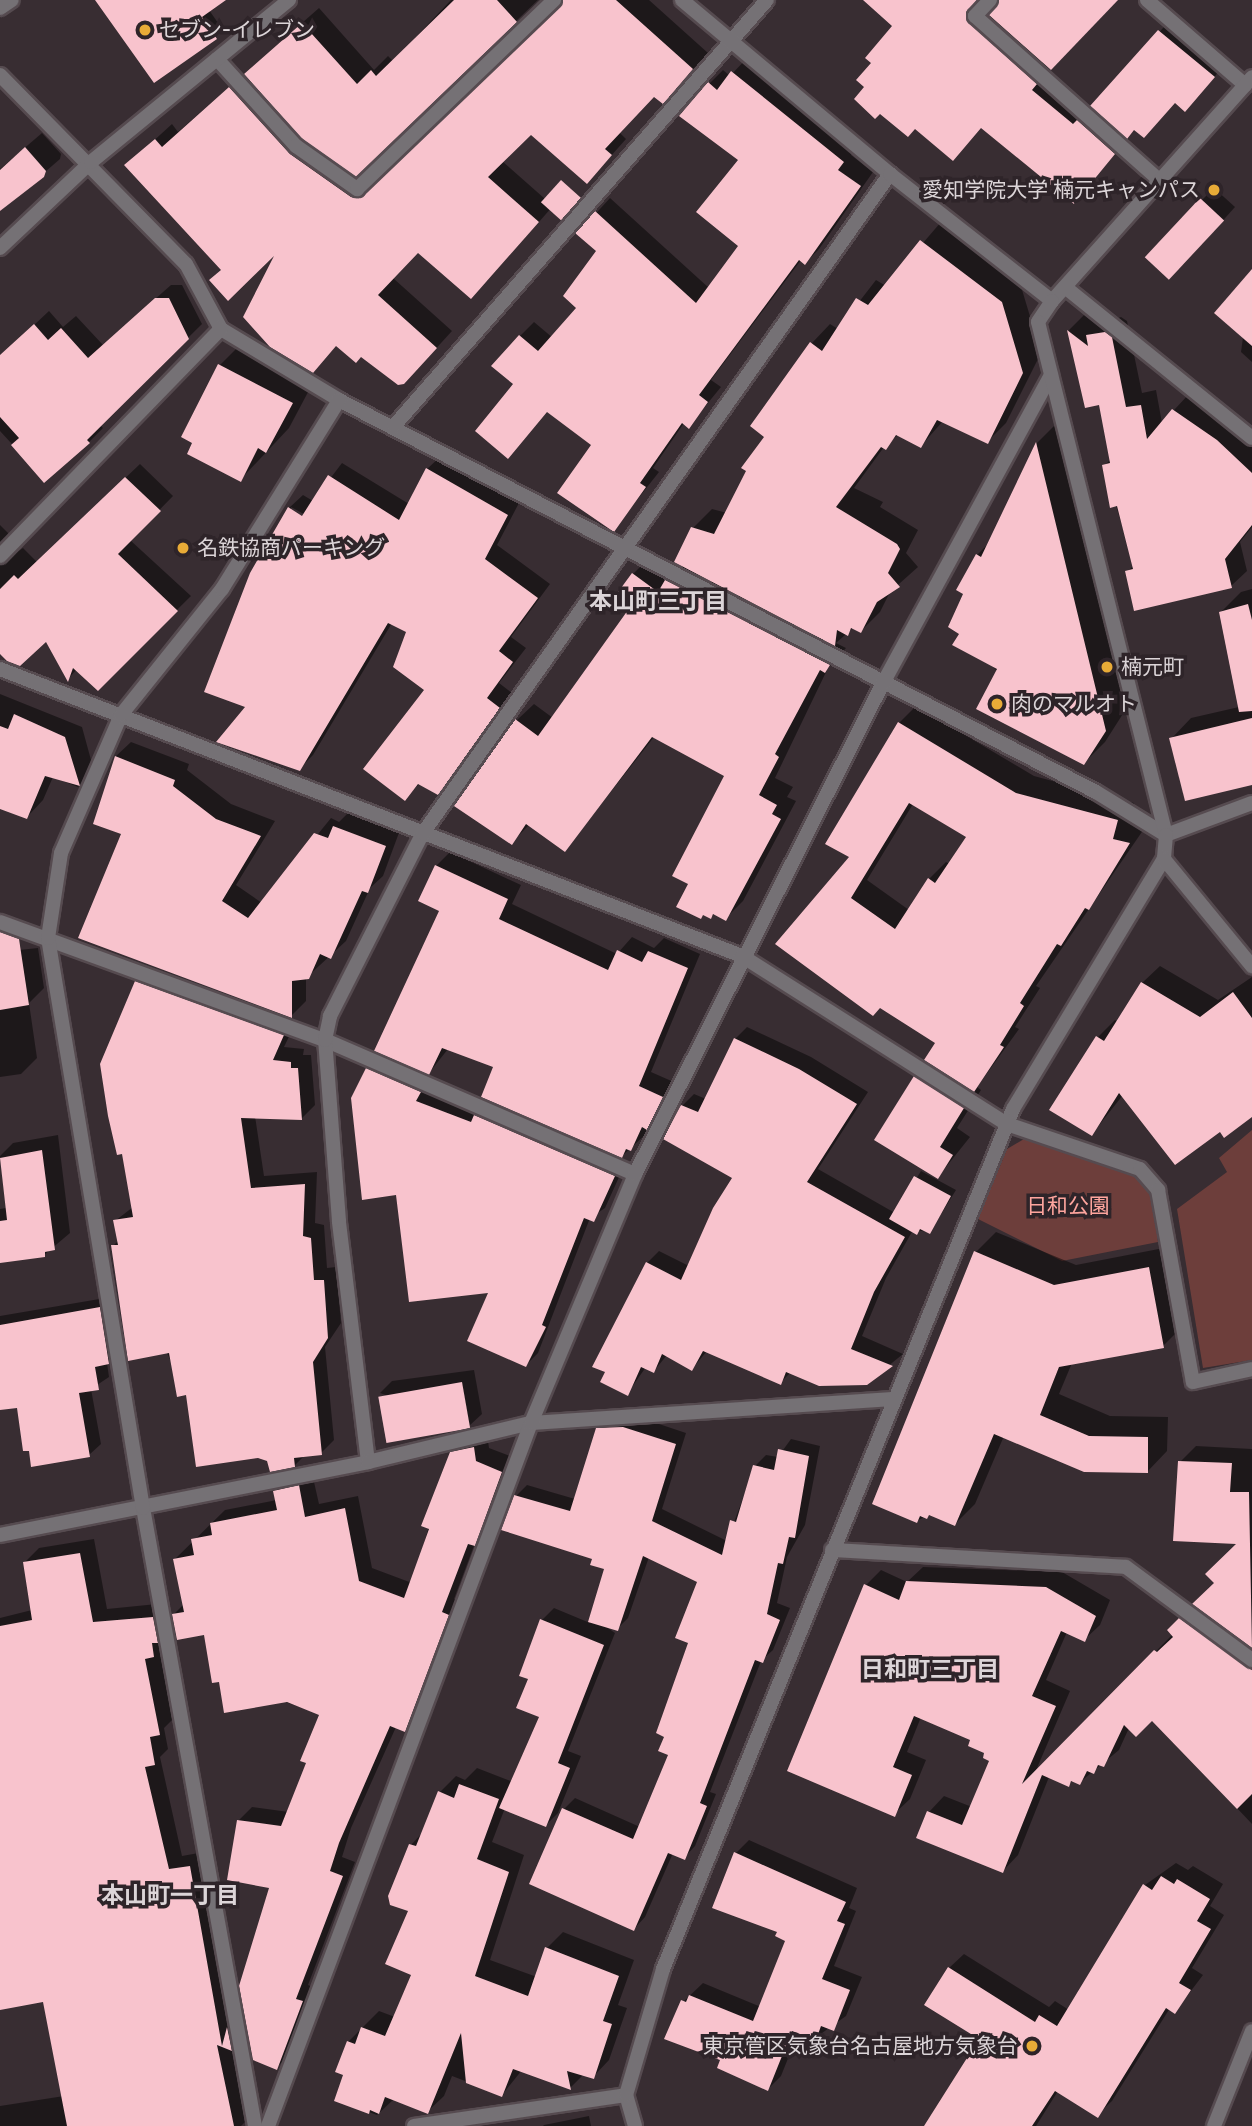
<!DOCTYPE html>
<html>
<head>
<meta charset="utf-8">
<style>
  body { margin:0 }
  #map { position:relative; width:1252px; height:2126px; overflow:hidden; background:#382d32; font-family:Cabin,"Noto Sans JP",sans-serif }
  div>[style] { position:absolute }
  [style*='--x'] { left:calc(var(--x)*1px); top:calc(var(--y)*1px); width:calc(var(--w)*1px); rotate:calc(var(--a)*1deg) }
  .green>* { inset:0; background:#6d3e3b }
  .shadow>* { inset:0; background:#0007 }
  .building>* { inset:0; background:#f8c3cd; transform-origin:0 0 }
  .roads { filter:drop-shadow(2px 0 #564b50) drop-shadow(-2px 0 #564b50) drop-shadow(0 2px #564b50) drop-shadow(0 -2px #564b50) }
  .minor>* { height:14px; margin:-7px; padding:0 7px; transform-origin:7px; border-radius:7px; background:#757175 }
  .tertiary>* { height:14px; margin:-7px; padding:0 7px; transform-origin:7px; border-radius:7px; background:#757175 }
  .dots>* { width:19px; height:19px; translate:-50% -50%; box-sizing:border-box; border:4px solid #2e2429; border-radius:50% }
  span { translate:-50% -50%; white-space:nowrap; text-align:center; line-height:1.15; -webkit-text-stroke:7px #2e2429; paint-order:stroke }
  .poi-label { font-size:21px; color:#dcd5d8 }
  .left { translate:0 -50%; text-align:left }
  .right { translate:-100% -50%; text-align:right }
  .park-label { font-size:21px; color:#fea59e }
  .neighbourhood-label { font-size:23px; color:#dcd5d8; font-weight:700 }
</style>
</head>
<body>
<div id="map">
  <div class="green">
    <div style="clip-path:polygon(1252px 1130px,1252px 1360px,1203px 1368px,1177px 1209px,1227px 1172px,1219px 1158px)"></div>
    <div style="clip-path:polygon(1024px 1139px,1136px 1175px,1152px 1193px,1158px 1242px,1062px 1261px,978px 1219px,1007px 1149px)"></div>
  </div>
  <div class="shadow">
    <div style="clip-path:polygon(97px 0,223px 0,209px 10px,223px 30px,154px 81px)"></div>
    <div style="clip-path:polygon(451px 0,538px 0,356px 174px,368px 182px,378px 183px,564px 0,649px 0,708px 53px,663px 102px,655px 95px,619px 132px,626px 139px,602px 166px,531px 133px,502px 161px,553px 206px,487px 281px,419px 251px,393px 278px,452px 331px,420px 366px,361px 355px,337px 344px,313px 371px,280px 249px,223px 269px,127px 165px,172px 124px,178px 132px,319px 8px,374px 70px,388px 56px,393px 61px)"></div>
    <div style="clip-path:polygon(866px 0,978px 0,989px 18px,1000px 0,1116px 0,1043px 77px,1088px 112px,1171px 19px,1225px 64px,1197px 98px,1175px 101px,1135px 128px,1074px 201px,982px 126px,953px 159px,866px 87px,873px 63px,895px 26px)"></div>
    <div style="clip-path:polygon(747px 58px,856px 147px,851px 155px,873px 172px,819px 249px,805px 263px,801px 260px,711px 380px,721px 387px,689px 426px,684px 423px,653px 468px,659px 472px,614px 529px,594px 445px,548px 410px,508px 456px,520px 336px,534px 322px,553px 338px,579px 308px,598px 251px,578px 233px,610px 198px,709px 288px,741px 245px,740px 160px,709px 84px,723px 70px,730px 76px)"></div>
    <div style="clip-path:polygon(42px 133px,61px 154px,60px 159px,0 211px,0 169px)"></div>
    <div style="clip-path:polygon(1214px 188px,1235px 207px,1183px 265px,1202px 200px)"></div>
    <div style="clip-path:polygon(941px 222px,1020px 283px,1041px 353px,1006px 423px,987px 442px,943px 421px,921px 446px,899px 434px,884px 447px,854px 488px,883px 502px,880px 507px,918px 530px,906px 553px,918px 567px,890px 592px,880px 612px,861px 631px,854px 627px,836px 643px,846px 648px,828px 668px,775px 778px,793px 787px,787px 797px,796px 801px,743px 901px,726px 918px,715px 913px,711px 917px,690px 883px,727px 775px,654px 737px,565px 850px,529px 825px,511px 843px,517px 720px,534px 704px,553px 718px,631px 609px,633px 574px,650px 557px,673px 574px,682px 565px,693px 528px,712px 509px,727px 513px,767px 436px,752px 426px,812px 343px,830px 324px,838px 329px,876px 280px,886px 286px)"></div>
    <div style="clip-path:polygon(1252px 272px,1252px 362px,1241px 352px)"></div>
    <div style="clip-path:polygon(171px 285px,182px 285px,202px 324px,100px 425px,103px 428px,89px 442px,45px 480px,0 431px,0 357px,49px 311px,63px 327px,76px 316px,103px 345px)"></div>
    <div style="clip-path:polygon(1084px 315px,1098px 326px,1121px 317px,1127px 321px,1142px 393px,1156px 390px,1162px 423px,1188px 395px,1252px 442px,1252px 527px,1240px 542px,1247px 571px,1231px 586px,1127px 572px,1134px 565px,1104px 466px,1111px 459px,1100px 402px,1087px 406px,1069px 330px)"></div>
    <div style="clip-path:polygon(243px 342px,315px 379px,289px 428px,240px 480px,194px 442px,220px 365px)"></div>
    <div style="clip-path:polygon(1056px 424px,1126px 709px,1105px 742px,1084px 763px,961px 633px,977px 555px,990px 542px,1037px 443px)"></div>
    <div style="clip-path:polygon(evenodd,441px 456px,520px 501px,497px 545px,550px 584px,511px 637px,526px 648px,499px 683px,512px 693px,438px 793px,420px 783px,404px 799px,426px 690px,408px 631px,392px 623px,313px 755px,299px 769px,248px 707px,289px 508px,303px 495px,313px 501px,342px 463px,409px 504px,427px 469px,441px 456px,291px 507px,311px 518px,309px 522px,291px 511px,291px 507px)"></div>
    <div style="clip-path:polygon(140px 464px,173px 496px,130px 540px,191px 596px,98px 688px,77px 669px,68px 679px,46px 640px,0 651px,0 525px,8px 533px,6px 549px,17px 552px,23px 548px,37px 562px)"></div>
    <div style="clip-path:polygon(1252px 589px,1252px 769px,1171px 739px,1191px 718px,1239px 707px,1221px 612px,1241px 592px)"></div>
    <div style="clip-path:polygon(0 694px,82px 727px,94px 771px,78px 787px,53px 777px,43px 800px,27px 817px,0 807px)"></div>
    <div style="clip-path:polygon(evenodd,916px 706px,1034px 776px,1134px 803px,1129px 822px,1146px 826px,1036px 986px,1040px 988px,1015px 1027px,1019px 1029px,977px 1087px,981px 1090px,957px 1128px,970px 1137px,938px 1177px,915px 1077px,931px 1062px,937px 1042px,778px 944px,852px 857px,899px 723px,916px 706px,913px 804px,968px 836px,950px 864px,946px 862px,929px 879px,909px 910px,867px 880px,913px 804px)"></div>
    <div style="clip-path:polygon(131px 742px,189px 764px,187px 770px,231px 804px,275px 821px,236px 885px,262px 903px,331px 818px,339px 822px,350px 811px,400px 830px,383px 876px,370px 888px,346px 941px,306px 978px,306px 1001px,291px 1016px,123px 833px,115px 757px)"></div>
    <div style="clip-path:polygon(450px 852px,521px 885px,512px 904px,617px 954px,632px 937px,654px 948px,664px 938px,700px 954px,651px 1072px,676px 1083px,645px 1135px,622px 1156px,495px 1066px,448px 1049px,429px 1073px,441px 910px,420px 900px,436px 866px)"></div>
    <div style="clip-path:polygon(17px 935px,19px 950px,38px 948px,44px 988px,29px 1003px,37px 1058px,21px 1074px,0 1077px,0 937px)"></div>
    <div style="clip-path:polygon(1160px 966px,1218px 1000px,1252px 977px,1252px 1115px,1220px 1130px,1123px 1095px,1092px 1134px,1097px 1038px,1115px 1020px,1118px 1022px,1142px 983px)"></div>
    <div style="clip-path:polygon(150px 969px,296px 1022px,284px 1047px,304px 1049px,303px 1055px,311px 1055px,315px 1105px,302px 1118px,255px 1116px,264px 1176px,317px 1172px,315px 1223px,324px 1225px,327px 1268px,336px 1267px,341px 1323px,325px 1347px,334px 1440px,321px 1453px,305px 1455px,295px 1465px,269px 1459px,187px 1393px,113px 1246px,119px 1240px,115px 1221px,133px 1207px,137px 982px)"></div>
    <div style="clip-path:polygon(747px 1027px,811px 1057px,868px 1092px,818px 1169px,895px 1213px,921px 1171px,956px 1190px,930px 1232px,913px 1230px,886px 1278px,862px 1336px,903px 1354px,866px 1384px,791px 1372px,780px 1383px,707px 1351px,692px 1369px,667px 1355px,654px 1371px,646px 1367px,627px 1394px,647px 1263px,659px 1251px,689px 1266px,734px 1178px,682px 1106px,694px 1094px,706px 1099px,735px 1039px)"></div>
    <div style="clip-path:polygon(379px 1057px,625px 1164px,605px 1208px,590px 1218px,538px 1353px,526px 1365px,491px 1291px,398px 1193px,367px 1069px)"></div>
    <div style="clip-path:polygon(58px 1135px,70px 1233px,44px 1255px,0 1261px,0 1209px,6px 1208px,0 1156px,13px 1143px)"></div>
    <div style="clip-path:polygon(996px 1232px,1076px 1265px,1169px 1247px,1183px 1326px,1163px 1346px,1072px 1363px,1059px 1394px,1110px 1416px,1168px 1417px,1167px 1451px,1147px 1472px,1004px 1436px,975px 1504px,955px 1524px,930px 1514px,917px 1521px,976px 1252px)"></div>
    <div style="clip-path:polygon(111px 1297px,120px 1351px,107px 1363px,109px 1377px,91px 1389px,101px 1444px,89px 1455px,18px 1406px,0 1409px,0 1316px)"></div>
    <div style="clip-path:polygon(474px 1370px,482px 1414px,469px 1426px,380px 1393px,392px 1381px)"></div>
    <div style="clip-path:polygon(635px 1416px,686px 1433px,662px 1509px,727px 1541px,755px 1466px,766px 1455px,778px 1457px,791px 1439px,820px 1446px,805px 1525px,787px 1557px,777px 1603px,790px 1608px,773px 1650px,761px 1661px,710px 1792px,716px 1794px,695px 1846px,684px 1858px,673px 1853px,645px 1917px,634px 1929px,564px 1809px,575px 1798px,640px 1827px,670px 1754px,700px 1582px,649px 1557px,628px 1618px,617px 1629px,605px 1626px,615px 1633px,568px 1751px,581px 1756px,558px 1813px,546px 1825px,505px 1808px,492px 1842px,524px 1855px,490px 1960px,537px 1977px,547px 1948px,563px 1932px,634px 1960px,618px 2005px,627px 2008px,609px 2060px,593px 2077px,584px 2074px,570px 2088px,522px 2070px,502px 2095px,452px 2076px,444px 2096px,427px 2112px,394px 2099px,377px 2115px,336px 2100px,346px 2074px,348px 2042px,379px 2011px,395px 2017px,413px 1974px,411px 1845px,424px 1831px,440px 1792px,456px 1776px,465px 1780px,477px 1768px,513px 1782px,541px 1716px,530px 1678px,542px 1620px,554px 1608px,590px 1623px,606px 1568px,516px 1496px,527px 1485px,575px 1499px,597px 1429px,609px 1418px)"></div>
    <div style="clip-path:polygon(487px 1434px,489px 1448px,515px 1458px,488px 1531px,475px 1543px,454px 1599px,461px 1602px,418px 1717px,405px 1730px,396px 1727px,351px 1828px,342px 1857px,355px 1862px,308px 1985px,315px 1988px,290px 2054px,276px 2068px,271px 1886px,238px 1821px,252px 1807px,289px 1812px,309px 1762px,321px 1714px,220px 1680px,205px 1633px,174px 1614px,184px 1604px,175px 1559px,225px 1510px,277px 1500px,275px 1491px,289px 1478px,312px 1473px,319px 1504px,358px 1496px,372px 1568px,412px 1583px,451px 1453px,465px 1439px)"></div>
    <div style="clip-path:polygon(1196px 1446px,1252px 1449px,1252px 1824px,1152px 1718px,1129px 1728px,1119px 1750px,1079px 1783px,1073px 1780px,1068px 1785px,1049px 1777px,1018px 1855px,1003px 1871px,918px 1837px,929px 1812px,944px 1796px,972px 1807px,992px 1760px,972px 1739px,921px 1717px,907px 1752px,926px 1760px,910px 1799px,894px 1814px,866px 1585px,881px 1570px,907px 1582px,923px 1567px,1062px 1572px,1110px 1600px,1100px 1625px,1084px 1640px,1067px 1632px,1046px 1680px,1070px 1691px,1034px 1775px,1173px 1634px,1169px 1630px,1216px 1583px,1240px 1543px,1180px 1462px)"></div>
    <div style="clip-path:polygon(94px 1539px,107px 1609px,167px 1603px,167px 1642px,159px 1649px,173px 1719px,164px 1728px,168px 1749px,160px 1757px,182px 1856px,204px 1852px,249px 2118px,241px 2126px,0 2126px,0 2106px,64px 2096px,45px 1999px,0 2008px,0 1618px,32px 1610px,25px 1562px,39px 1548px)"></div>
    <div style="clip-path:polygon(749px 1840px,857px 1888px,849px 1908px,856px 1911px,834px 1966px,862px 1977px,846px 2016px,815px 2038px,799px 2031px,781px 2076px,768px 2089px,722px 2059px,683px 2002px,703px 1983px,761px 2007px,787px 1940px,736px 1853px)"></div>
    <div style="clip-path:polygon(1176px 1863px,1188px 1870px,1193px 1866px,1223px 1884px,1210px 1906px,1224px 1915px,1192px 1968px,1203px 1975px,1175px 2012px,1170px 2008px,1112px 2101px,1097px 2115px,1058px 2091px,1036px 2126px,926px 2126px,981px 2039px,949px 1968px,964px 1954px,1049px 2007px,1055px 2001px,1069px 2010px,1145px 1885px)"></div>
    <div style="clip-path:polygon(589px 2116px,591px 2126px,543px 2126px,544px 2125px)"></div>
  </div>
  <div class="building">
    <div style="clip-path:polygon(95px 0,226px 0,202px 17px,217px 39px,154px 83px)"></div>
    <div style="clip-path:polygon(454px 0,497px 0,517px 22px,356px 177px,302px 139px,244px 74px,302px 23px,357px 84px,371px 70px,376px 76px)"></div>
    <div style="clip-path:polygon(563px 0,616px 0,693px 69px,663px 104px,654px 97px,605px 149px,612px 155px,587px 184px,531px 135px,488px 177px,539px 222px,471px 299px,418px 253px,378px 295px,437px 348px,404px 384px,398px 385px,361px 357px,356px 363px,336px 346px,313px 373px,270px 347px,243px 317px,274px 256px,228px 301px,209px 280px,221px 270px,124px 165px,155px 139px,162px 147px,229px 87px,290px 154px,351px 197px,360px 198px)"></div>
    <div style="clip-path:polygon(863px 0,977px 0,966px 13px,969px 23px,1037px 84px,1032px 90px,1073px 124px,1077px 120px,1115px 154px,1074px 204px,981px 128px,953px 161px,915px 129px,908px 137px,880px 114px,875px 119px,854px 99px,864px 87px,856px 80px,871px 63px,865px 58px,892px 26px)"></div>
    <div style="clip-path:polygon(999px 0,1118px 0,1051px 70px,989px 15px)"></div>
    <div style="clip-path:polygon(1158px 30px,1215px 77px,1185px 112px,1175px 103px,1144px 138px,1134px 130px,1127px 139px,1090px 106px)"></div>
    <div style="clip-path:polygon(731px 71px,844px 162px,838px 170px,861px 186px,805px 265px,799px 260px,699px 395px,708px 402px,689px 429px,682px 423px,640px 483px,646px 487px,614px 532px,557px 493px,591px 445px,547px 412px,508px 459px,475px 431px,513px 384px,491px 366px,519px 335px,538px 351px,576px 308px,563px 296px,596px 251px,575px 233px,595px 211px,696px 303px,738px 246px,696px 212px,738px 160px,679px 116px,708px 82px,717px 90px)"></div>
    <div style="clip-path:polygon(25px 147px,46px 171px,44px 177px,0 211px,0 170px)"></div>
    <div style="left:561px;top:180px;width:27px;height:30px;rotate:42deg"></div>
    <div style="left:1200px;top:198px;width:33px;height:81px;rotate:43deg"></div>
    <div style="clip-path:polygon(920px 240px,1002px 302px,1023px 373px,988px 444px,937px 420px,921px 448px,896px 435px,886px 450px,881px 447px,836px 507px,897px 544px,900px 549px,888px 573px,900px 587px,877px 602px,861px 633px,851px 628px,848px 636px,837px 630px,835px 646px,674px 562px,691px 527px,714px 534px,746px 471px,741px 468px,764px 437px,750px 426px,810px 342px,822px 351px,856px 298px,868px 305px)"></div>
    <div style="clip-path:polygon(1252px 269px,1252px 346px,1214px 313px)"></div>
    <div style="clip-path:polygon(155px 298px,169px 298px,189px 339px,87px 440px,90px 443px,44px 483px,11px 445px,19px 438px,0 417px,0 355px,34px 324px,48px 340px,61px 328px,88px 358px)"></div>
    <div style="clip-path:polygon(1067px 330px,1088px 346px,1086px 335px,1105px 332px,1112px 337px,1126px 407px,1141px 405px,1147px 439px,1172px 409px,1217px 440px,1252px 473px,1252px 525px,1225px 559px,1232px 588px,1134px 611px,1125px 571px,1133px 569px,1117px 506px,1110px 508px,1102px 465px,1110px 463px,1099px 405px,1085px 408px)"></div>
    <div style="clip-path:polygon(218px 364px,293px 403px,266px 453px,258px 448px,241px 482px,187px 454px,192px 443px,181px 437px)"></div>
    <div style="clip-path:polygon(1036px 442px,1106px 731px,1084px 765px,976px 709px,997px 669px,952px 645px,959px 634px,948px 627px,963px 594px,956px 590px,976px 554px,981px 557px)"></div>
    <div style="clip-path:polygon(426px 468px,508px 515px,485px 559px,538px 598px,499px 651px,513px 662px,487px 698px,500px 708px,438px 795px,418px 784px,405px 801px,363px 769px,424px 690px,393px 667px,406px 632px,388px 623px,300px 771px,216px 742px,245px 707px,204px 692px,250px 573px,288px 507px,302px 516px,328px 475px,399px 520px)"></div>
    <div style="clip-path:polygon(125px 477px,161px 511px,118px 554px,178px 611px,98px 691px,73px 668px,68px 682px,46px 642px,20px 666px,7px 661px,0 654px,0 589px,14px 575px,18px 579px)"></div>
    <div style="clip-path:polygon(632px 573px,658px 592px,665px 580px,830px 665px,825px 673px,820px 670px,775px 754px,779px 757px,759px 795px,777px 805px,772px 814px,781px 819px,726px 921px,713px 914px,711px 919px,703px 915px,701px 919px,676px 907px,688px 884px,672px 876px,724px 776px,652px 737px,565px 852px,526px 824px,512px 845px,454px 806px,515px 719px,538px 736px,628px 610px,613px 599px)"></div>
    <div style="clip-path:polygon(1248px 604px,1252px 620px,1252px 711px,1239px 712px,1219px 612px)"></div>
    <div style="clip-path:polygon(14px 714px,65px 737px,80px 786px,45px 776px,27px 819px,0 809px,0 726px,8px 729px)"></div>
    <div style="clip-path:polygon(1252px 718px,1252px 785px,1185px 801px,1169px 738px)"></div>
    <div style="clip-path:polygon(evenodd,898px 722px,1016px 793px,1118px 820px,1113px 839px,1130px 843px,1089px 910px,1085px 908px,1061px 946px,1057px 944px,1020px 1003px,1024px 1006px,1000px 1045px,1004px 1047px,974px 1092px,924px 1060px,935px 1043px,880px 1008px,873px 1016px,775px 944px,849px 857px,825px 844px,898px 722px,909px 803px,966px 837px,935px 883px,928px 878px,895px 929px,851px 898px,909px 803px)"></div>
    <div style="clip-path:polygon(115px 756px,175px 780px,173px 786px,216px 819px,261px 836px,222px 901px,248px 918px,314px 833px,328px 838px,333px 826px,386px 846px,368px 893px,362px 891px,331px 959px,320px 954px,309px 979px,292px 981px,292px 1018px,78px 938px,121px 834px,93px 824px)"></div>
    <div style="clip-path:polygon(435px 865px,508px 899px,499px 919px,608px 970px,617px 950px,642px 962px,648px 951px,688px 968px,639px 1086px,663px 1097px,647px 1130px,642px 1127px,631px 1151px,626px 1149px,622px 1158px,481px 1097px,493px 1067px,442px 1048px,429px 1075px,374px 1051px,439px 911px,418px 901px)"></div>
    <div style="clip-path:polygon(0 932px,19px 939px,29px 1005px,0 1010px)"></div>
    <div style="clip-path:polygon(135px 981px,284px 1035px,273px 1060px,291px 1062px,291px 1068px,298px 1068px,302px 1120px,241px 1118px,251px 1188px,305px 1184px,303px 1236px,311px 1238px,314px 1280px,324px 1280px,328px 1338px,313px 1362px,322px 1455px,294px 1458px,295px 1467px,270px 1472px,267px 1461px,258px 1458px,196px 1467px,186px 1395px,177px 1397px,169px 1353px,128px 1361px,111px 1245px,118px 1245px,113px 1220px,133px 1217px,122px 1154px,117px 1155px,108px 1116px,100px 1064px)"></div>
    <div style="clip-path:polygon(1141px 982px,1200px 1017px,1233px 992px,1252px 1018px,1252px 1117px,1224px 1138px,1220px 1132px,1175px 1165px,1119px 1093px,1092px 1136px,1049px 1110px,1096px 1036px,1104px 1041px)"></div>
    <div style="clip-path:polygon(734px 1038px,799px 1069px,857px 1104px,807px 1182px,905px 1237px,874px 1292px,851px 1349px,893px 1366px,867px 1385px,819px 1386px,786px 1372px,781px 1385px,703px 1351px,692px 1371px,662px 1354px,654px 1373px,641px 1367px,628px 1396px,600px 1382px,605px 1372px,592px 1367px,646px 1262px,681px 1280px,713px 1208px,732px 1178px,663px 1139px,681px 1105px,698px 1112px)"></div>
    <div style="clip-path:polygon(366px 1068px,421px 1092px,416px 1101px,471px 1122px,474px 1115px,615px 1176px,594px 1222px,584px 1218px,542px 1325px,546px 1327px,526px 1367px,467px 1341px,488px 1293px,409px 1302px,396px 1195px,362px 1200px,351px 1098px)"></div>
    <div style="clip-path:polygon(914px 1076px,964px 1108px,940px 1147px,953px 1155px,938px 1179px,874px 1140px)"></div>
    <div style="clip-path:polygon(42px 1150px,55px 1250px,45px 1252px,45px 1257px,0 1263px,0 1221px,7px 1220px,0 1158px)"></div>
    <div style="clip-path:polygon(914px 1176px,951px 1196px,930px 1234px,920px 1229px,917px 1235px,889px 1219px)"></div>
    <div style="clip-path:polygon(974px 1251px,1054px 1285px,1149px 1267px,1164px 1348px,1059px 1367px,1040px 1415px,1089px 1436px,1148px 1437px,1148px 1473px,1084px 1472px,994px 1434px,955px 1526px,929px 1515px,927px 1519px,920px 1516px,917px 1523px,872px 1504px)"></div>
    <div style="clip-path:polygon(100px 1307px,109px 1364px,95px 1367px,99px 1390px,79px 1393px,90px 1457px,31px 1467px,29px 1451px,23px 1451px,17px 1408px,0 1410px,0 1325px)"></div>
    <div style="left:462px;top:1382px;width:47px;height:85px;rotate:80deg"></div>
    <div style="clip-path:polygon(623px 1427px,676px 1444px,652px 1521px,722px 1555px,730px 1520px,736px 1522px,753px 1465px,774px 1470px,778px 1449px,809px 1456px,795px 1538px,789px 1537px,783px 1564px,778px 1563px,767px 1614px,780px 1620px,763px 1663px,755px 1660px,700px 1803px,707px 1806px,685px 1860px,668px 1853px,634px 1931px,529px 1884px,562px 1808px,633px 1839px,668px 1755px,658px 1751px,664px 1737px,656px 1733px,688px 1643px,675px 1638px,697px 1582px,643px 1556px,618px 1631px,588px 1622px,604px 1569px,590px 1565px,592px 1559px,501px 1530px,514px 1495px,570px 1511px,596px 1428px)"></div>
    <div style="clip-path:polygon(474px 1447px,476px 1461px,502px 1472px,475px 1546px,468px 1544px,442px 1612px,449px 1615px,405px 1732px,390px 1726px,339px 1843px,330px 1871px,343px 1876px,296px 1999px,303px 2001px,277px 2070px,253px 2060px,239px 1986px,269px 1888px,227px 1880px,237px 1820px,281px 1826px,306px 1763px,300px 1761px,319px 1715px,287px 1702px,224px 1713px,219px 1682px,212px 1683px,204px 1635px,177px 1640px,172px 1614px,184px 1612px,173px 1559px,194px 1555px,191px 1539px,212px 1535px,210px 1523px,277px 1510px,273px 1491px,299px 1485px,305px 1517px,345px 1508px,359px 1581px,404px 1598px,429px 1529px,421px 1526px,450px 1452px)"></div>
    <div style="clip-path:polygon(1178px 1461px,1232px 1463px,1230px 1492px,1249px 1492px,1252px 1648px,1192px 1604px,1214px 1583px,1205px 1574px,1236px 1544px,1173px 1541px)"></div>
    <div style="clip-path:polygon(80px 1553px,93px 1622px,153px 1617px,158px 1643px,152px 1643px,154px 1657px,145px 1659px,160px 1735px,150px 1737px,155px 1765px,145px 1767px,169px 1869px,190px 1866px,222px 2046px,227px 2027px,232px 2051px,217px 2045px,234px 2126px,67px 2126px,43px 2002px,0 2010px,0 1626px,32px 1620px,23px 1562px)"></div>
    <div style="clip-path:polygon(906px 1581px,1046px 1587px,1096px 1616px,1085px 1642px,1061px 1631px,1032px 1696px,1056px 1706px,1022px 1784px,1154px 1650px,1157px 1652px,1173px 1637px,1167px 1630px,1179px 1618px,1252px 1670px,1252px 1794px,1237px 1809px,1152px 1721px,1136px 1737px,1124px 1725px,1104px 1767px,1098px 1765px,1094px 1774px,1087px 1771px,1080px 1785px,1071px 1781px,1069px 1787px,1042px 1775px,1003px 1873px,916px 1838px,927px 1811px,962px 1825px,989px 1761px,983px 1758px,984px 1753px,968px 1746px,970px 1740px,914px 1716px,893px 1767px,912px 1775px,895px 1817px,787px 1771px,864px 1584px,899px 1600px)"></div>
    <div style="clip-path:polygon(540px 1619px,604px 1645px,558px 1763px,570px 1768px,546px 1827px,499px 1808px,539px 1717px,516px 1708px,528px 1679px,519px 1676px)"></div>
    <div style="clip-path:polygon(459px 1784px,499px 1799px,477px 1859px,509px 1872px,475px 1976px,528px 1996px,545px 1947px,619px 1976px,603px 2021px,612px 2024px,594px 2079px,567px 2071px,571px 2090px,513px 2069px,502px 2097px,466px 2083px,461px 2033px,428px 2114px,385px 2097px,379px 2114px,370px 2110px,369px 2114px,334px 2101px,343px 2075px,335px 2072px,347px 2041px,355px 2044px,361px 2027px,385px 2036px,411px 1975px,385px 1964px,408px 1911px,390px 1905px,388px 1896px,409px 1844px,416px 1846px,438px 1791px,454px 1798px)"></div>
    <div style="clip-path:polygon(734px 1852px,846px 1902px,837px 1921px,845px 1924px,822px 1979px,850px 1990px,834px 2031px,821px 2026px,816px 2040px,792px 2031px,768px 2091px,717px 2068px,720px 2060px,664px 2039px,681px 2000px,686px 2002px,689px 1995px,753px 2021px,785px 1941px,775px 1936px,777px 1932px,712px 1908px)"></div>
    <div style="clip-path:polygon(1161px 1876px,1174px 1884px,1177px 1879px,1210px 1899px,1197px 1921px,1211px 1929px,1179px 1983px,1191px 1990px,1175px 2014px,1166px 2008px,1098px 2118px,1055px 2091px,1032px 2126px,924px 2126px,979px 2039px,924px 2005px,948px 1967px,1035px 2022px,1039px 2015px,1057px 2026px,1143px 1884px,1152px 1890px)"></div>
  </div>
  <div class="roads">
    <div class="minor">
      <div style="--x:990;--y:0;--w:22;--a:133"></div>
      <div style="--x:975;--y:16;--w:246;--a:41.7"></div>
      <div style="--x:1147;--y:0;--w:130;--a:40.9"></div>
      <div style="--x:0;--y:8;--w:14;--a:-34"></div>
      <div style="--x:217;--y:59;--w:118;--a:47.8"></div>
      <div style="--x:296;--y:146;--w:75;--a:35.2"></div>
      <div style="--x:357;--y:189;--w:273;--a:-43.8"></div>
      <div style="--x:0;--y:75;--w:265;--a:45.5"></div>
      <div style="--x:186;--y:264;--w:74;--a:61.7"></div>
      <div style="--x:221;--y:329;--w:138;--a:31"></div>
      <div style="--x:339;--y:400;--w:852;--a:27.38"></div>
      <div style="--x:1096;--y:792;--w:82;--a:31.6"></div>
      <div style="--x:1166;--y:835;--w:92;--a:-20.4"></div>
      <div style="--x:0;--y:248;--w:125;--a:-43.4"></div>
      <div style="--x:91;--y:162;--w:256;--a:-39.3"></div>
      <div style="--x:1065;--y:287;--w:240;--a:38.9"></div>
      <div style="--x:1052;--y:301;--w:300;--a:-48.2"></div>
      <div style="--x:394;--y:426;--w:566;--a:-48.8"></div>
      <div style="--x:0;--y:556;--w:317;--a:-45.8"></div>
      <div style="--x:0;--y:669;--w:796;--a:21.15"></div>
      <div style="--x:742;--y:956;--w:314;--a:32.4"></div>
      <div style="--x:1007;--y:1124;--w:140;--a:18.7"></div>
      <div style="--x:1140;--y:1169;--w:28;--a:49"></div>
      <div style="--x:1158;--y:1190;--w:195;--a:79.7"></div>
      <div style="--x:1193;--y:1382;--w:60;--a:-12.4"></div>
      <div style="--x:0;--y:922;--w:346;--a:20"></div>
      <div style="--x:325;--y:1040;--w:338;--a:23.4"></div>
      <div style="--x:368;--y:1462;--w:243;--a:-96.9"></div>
      <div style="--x:339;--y:1221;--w:182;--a:-94.4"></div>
      <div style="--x:325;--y:1040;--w:25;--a:-78"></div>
      <div style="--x:330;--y:1016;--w:205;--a:-63.1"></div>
      <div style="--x:423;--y:833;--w:808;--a:-54.68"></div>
      <div style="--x:0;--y:1535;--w:375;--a:-11.2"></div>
      <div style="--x:368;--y:1462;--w:168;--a:-13.5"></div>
      <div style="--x:531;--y:1423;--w:363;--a:-3.8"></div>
      <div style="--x:832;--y:1550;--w:294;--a:3.3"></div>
      <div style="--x:1126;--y:1567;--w:157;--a:36.4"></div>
      <div style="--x:255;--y:2126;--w:628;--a:-100.27"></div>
      <div style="--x:143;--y:1508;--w:578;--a:-99.46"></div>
      <div style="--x:48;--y:938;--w:86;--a:-81.3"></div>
      <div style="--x:61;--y:853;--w:150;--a:-66.5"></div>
      <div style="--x:121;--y:715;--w:161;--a:-51.3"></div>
      <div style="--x:222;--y:589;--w:222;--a:-58.2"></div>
      <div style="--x:268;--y:2126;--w:751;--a:-69.49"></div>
      <div style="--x:531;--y:1423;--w:270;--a:-67.3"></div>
      <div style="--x:635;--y:1174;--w:548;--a:-63.2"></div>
      <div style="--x:882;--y:685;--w:353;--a:-61.4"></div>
      <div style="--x:414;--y:2126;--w:214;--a:-8.3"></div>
      <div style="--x:635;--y:2126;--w:32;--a:-106"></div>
      <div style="--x:626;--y:2095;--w:131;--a:-73.6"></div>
      <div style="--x:663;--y:1969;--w:928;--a:-67.85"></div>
      <div style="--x:1013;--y:1109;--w:292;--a:-58.9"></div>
      <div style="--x:1214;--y:2126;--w:102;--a:-68.2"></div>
    </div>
    <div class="tertiary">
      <div style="--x:682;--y:0;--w:271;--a:39.9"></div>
      <div style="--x:890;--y:174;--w:206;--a:38.1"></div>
      <div style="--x:1052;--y:301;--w:25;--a:124"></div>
      <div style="--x:1038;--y:322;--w:529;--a:75.99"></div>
      <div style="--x:1166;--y:835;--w:24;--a:95"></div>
      <div style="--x:1164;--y:859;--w:139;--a:50.6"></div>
    </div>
  </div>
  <div class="dots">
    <div style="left:145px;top:30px;background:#e8ab37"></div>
    <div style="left:1214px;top:190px;background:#e8ab37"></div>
    <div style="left:183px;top:548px;background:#e8ab37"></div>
    <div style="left:1107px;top:667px;background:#e8ab37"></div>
    <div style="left:997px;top:704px;background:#e8ab37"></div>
    <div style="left:1032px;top:2046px;background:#e8ab37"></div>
  </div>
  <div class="poi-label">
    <span class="left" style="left:159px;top:30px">セブン-イレブン</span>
    <span class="right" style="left:1200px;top:190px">愛知学院大学 楠元キャンパス</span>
    <span class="left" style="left:197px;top:548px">名鉄協商パーキング</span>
    <span class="left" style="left:1121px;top:667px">楠元町</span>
    <span class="left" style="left:1011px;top:704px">肉のマルオト</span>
    <span class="right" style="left:1018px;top:2046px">東京管区気象台名古屋地方気象台</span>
  </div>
  <div class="park-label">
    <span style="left:1068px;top:1206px">日和公園</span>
  </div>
  <div class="neighbourhood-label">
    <span style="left:658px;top:601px">本山町三丁目</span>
    <span style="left:930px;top:1669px">日和町三丁目</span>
    <span style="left:170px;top:1895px">本山町一丁目</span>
  </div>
</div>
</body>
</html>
